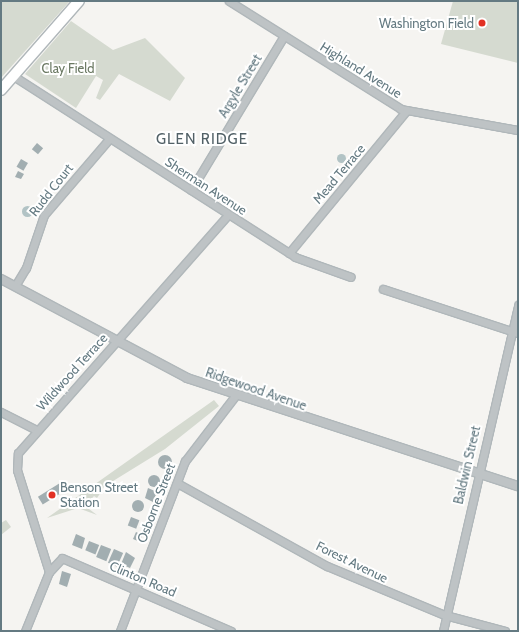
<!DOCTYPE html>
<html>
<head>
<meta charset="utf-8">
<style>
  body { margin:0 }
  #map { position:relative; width:519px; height:632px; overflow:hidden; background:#f5f4f1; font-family:Cabin,sans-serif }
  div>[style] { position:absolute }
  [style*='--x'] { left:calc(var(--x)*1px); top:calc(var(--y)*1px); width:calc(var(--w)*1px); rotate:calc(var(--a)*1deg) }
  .green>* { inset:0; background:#d5dad0 }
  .water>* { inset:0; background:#b2c3c5 }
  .round { border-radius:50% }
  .building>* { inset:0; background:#a2aeb1; transform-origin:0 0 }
  .roads { filter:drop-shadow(1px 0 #b0b7ba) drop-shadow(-1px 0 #b0b7ba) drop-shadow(0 1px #b0b7ba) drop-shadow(0 -1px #b0b7ba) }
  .minor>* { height:7px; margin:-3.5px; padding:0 3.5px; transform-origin:3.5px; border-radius:3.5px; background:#bec3c5 }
  .tertiary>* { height:8px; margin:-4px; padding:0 4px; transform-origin:4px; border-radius:4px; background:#bec3c5 }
  .secondary>* { height:10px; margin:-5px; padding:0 5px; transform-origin:5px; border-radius:5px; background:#fff }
  .dots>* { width:11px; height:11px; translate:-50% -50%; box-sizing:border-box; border:2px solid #fff; border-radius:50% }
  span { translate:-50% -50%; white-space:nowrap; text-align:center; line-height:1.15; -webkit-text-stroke:4px #fff; paint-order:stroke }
  .poi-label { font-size:13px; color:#647a82 }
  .right { translate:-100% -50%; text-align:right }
  .left { translate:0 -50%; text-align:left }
  .park-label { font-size:13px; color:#6b7963 }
  .street-label { font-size:13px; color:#647a82 }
  .quarter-label { font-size:15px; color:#526167; letter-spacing:1px }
  .frame { position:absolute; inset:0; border:2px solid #647a82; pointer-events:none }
</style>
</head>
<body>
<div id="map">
  <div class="green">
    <div style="clip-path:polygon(1px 1px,70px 1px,1px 78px)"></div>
    <div style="clip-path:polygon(453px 1px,518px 1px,518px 63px,441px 44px)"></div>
    <div style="clip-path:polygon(71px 21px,113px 50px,145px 38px,185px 78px,170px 101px,119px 74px,100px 100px,96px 98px,103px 80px,96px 76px,76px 108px,25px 74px)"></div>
    <div style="clip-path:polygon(214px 400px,219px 406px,165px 449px,105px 486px,97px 498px,94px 496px,85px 506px,97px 515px,78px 508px,47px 518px)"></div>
    <div style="clip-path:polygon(6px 520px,11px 527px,1px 535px,1px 523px)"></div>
  </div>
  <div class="water">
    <div class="round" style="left:336.5px;top:153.5px;width:9px;height:9px"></div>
    <div class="round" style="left:21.5px;top:205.5px;width:11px;height:11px"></div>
  </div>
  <div class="building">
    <div style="left:37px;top:143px;width:8px;height:8px;rotate:40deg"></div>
    <div style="left:21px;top:159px;width:8px;height:9px;rotate:30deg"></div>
    <div style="clip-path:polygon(18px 171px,24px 174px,21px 179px,15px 177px)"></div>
    <div class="round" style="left:158px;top:455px;width:14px;height:14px"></div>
    <div class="round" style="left:148px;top:475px;width:12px;height:12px"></div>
    <div style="left:60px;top:483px;width:9px;height:26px;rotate:58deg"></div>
    <div style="clip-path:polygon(148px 488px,157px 492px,153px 502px,145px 498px)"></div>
    <div class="round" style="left:132px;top:500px;width:12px;height:12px"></div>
    <div style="left:131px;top:517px;width:9px;height:9px;rotate:21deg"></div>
    <div style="clip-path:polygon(136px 532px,142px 535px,140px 542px,133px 539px)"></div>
    <div style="clip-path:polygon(76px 534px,85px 538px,82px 549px,72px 545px)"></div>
    <div style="left:89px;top:541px;width:11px;height:10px;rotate:22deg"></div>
    <div style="left:101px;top:545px;width:11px;height:13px;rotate:22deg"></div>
    <div style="left:114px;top:549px;width:10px;height:15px;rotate:24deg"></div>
    <div style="clip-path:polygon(126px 552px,135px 558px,130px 568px,121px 564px)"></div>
    <div style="clip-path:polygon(62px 571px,71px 574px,67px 587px,59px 584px)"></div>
  </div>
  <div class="roads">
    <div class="minor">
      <div style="--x:229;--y:1;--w:203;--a:32.1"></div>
      <div style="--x:401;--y:109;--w:119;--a:10.2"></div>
      <div style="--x:15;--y:77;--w:333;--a:32.7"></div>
      <div style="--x:295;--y:257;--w:59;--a:19.7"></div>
      <div style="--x:191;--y:190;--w:180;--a:-58.9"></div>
      <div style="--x:289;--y:253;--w:185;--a:-50.5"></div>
      <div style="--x:15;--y:286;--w:21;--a:-59"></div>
      <div style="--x:26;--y:268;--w:56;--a:-71.2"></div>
      <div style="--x:44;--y:215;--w:101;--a:-49.4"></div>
      <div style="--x:383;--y:289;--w:142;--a:18.1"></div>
      <div style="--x:1;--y:412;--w:39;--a:27"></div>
      <div style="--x:177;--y:483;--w:171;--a:29"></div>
      <div style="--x:327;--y:566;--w:128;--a:22.6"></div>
      <div style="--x:445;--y:615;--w:62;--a:14.9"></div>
      <div style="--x:49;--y:572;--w:107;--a:-107.4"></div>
      <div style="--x:17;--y:470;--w:17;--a:-87"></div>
      <div style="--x:18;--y:453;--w:317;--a:-48.6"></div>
      <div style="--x:25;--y:631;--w:64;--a:-67.9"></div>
      <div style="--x:49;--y:572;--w:19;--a:-47"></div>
      <div style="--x:62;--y:558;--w:184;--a:23.4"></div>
      <div style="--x:120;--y:631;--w:182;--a:-69.1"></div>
      <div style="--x:185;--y:461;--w:82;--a:-52.4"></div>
      <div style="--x:443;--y:631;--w:335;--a:-77"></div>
    </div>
    <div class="tertiary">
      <div style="--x:1;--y:279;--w:211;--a:28"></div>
      <div style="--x:187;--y:378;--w:348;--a:18.1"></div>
    </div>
    <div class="secondary">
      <div style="--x:1;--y:90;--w:118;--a:-48.8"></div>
    </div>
  </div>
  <div class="dots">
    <div style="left:482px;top:23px;background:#e23124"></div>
    <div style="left:52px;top:495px;background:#e23124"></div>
  </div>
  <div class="poi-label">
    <span class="right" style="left:474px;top:23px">Washington Field</span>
    <span class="left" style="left:60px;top:495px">Benson Street<br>Station</span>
  </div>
  <div class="park-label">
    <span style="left:68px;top:68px">Clay Field</span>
  </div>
  <div class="street-label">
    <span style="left:361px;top:70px;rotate:32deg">Highland Avenue</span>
    <span style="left:240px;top:86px;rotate:-59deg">Argyle Street</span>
    <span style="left:339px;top:174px;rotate:-50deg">Mead Terrace</span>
    <span style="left:206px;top:186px;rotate:33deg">Sherman Avenue</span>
    <span style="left:51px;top:190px;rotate:-52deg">Rudd Court</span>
    <span style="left:72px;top:372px;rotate:-48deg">Wildwood Terrace</span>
    <span style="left:256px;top:389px;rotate:19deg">Ridgewood Avenue</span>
    <span style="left:467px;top:465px;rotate:-77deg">Baldwin Street</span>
    <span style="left:156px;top:503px;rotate:-69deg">Osborne Street</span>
    <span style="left:352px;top:562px;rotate:26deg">Forest Avenue</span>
    <span style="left:143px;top:579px;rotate:23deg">Clinton Road</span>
  </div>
  <div class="quarter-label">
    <span style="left:202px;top:140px">GLEN RIDGE</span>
  </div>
  <div class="frame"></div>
</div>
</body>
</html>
